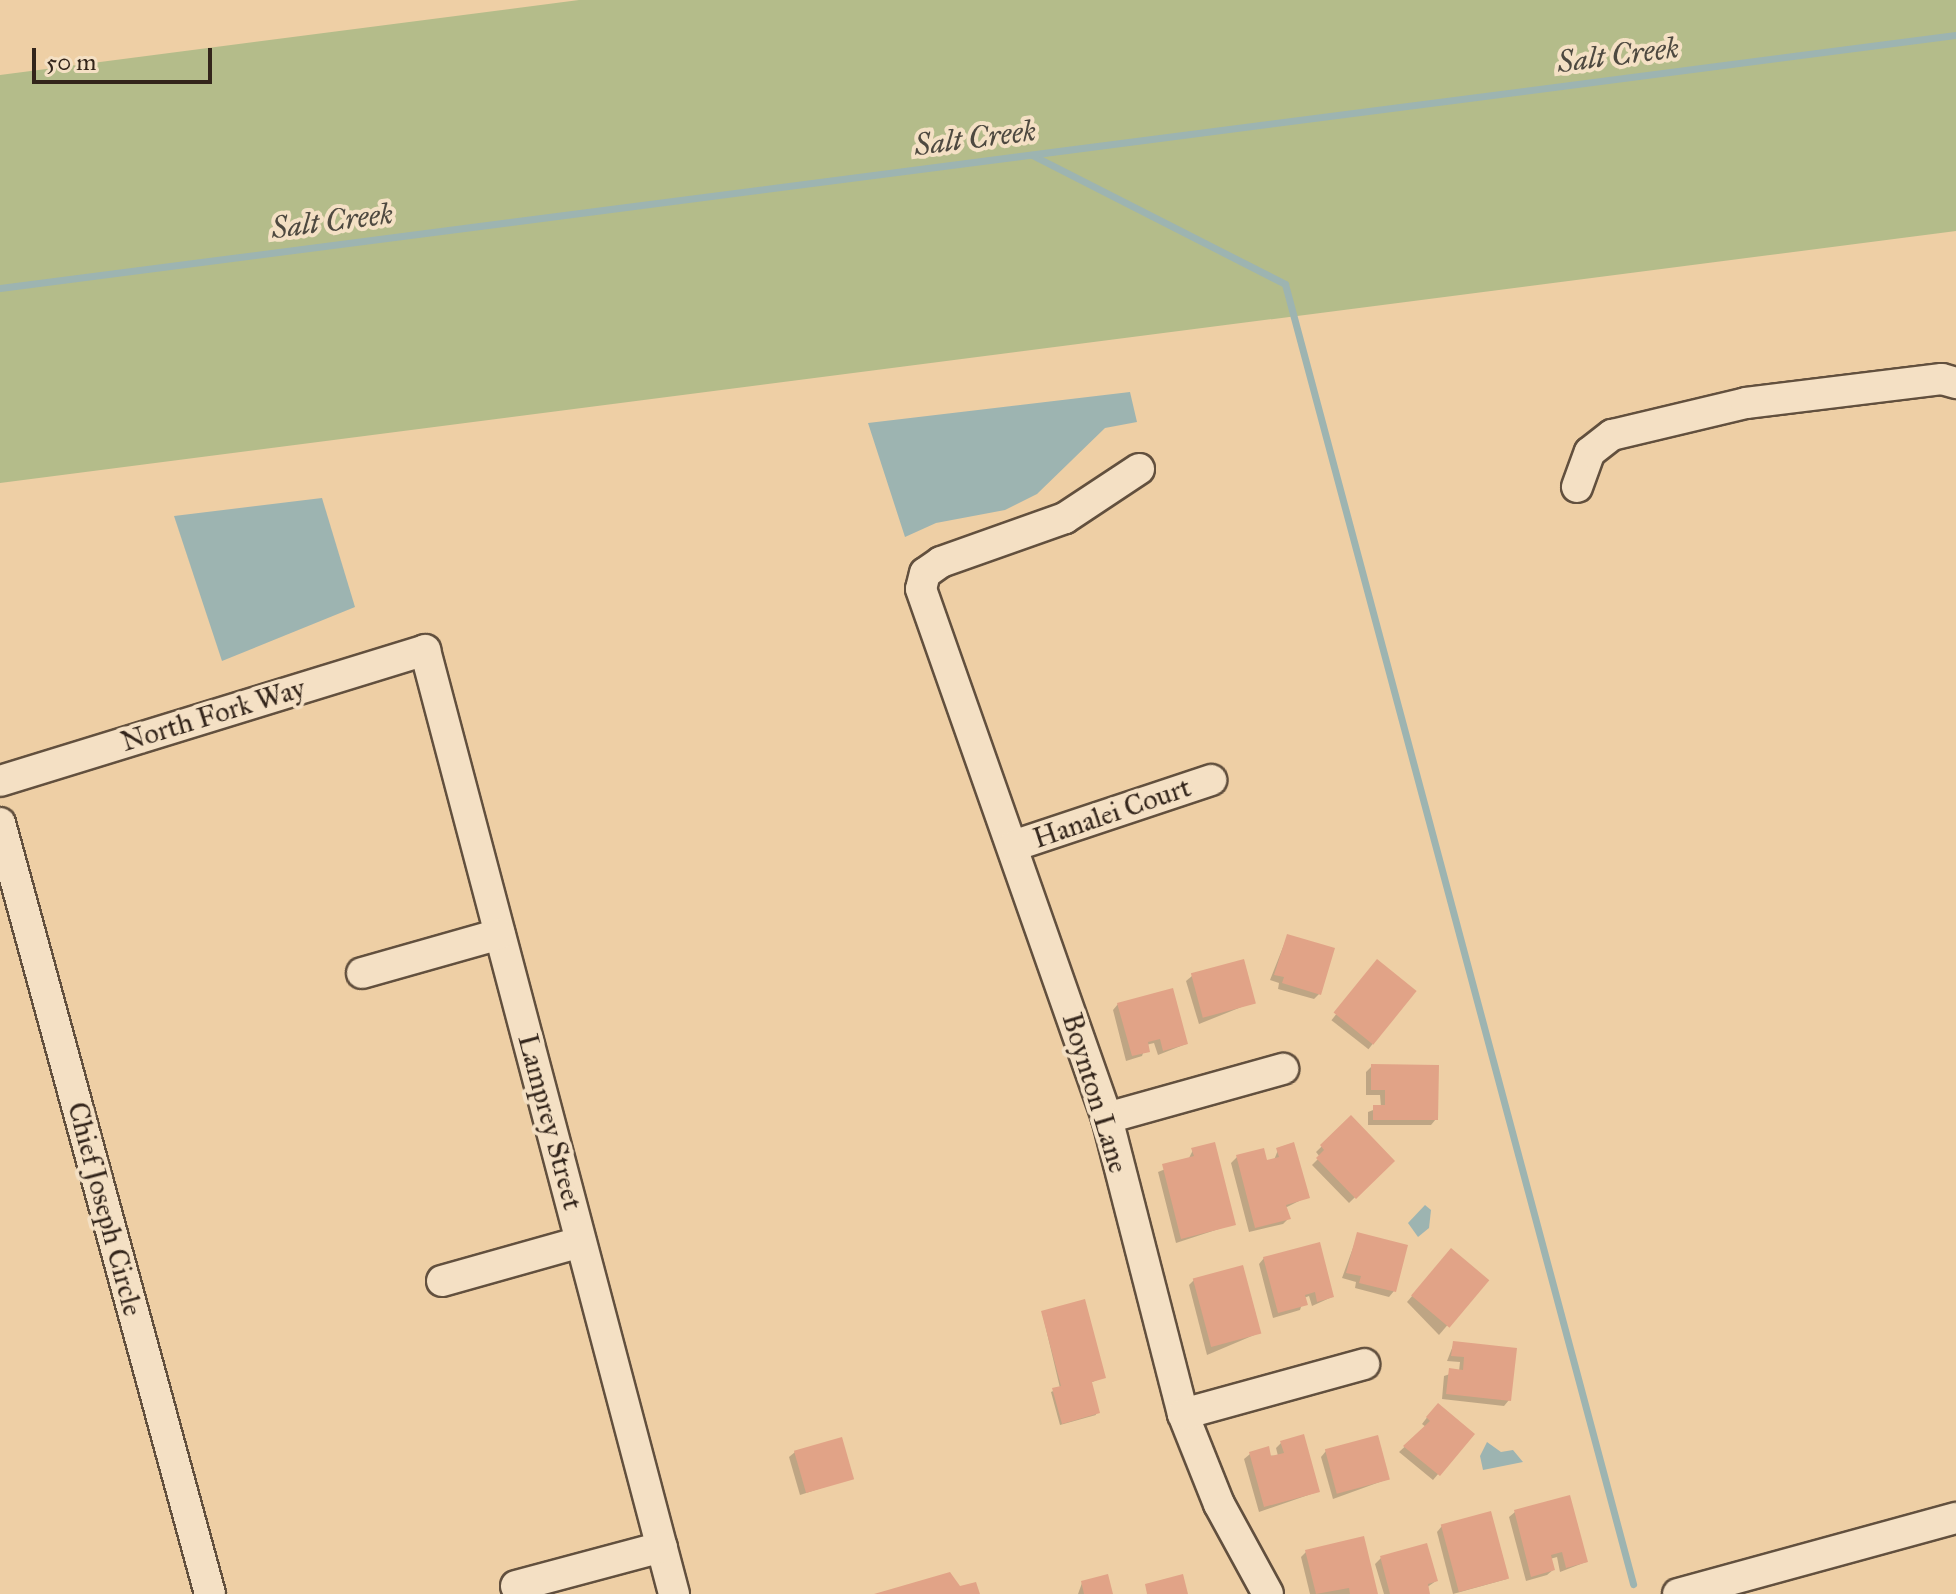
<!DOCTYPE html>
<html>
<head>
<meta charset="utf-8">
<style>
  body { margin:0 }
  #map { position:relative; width:1956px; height:1594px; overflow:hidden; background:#eecfa5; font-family:"IM FELL Great Primer",serif }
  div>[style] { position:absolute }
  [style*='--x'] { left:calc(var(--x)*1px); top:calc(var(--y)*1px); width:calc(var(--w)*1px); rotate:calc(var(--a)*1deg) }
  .green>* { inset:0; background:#b4bc8a }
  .water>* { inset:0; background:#9db4b1 }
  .shadow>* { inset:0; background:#0003; transform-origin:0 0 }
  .stream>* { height:7px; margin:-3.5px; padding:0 3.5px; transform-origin:3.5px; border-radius:3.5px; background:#9db4b1 }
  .building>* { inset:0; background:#e1a387; transform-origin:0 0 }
  .roads { filter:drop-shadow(2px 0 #62503e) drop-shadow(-2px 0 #62503e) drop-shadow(0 2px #62503e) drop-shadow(0 -2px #62503e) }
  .minor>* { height:30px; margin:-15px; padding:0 15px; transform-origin:15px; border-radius:15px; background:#f4e0c4 }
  span { translate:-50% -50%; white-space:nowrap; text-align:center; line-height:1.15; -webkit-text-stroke:8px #f4e0c4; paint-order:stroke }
  .street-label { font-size:28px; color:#33251b }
  .water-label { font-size:30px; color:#4e4940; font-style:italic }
  .scale { position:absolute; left:32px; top:48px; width:180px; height:36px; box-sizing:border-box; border:4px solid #33251b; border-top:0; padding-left:10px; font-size:24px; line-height:28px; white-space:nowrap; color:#33251b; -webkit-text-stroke:6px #f4e0c4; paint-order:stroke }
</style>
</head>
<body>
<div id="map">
  <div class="green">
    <div style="clip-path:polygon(579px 0,1956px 0,1956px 231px,0 483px,0 75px)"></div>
  </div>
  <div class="water">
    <div style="clip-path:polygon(1130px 392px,1137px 422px,1105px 428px,1037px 494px,1005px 510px,936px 523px,905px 537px,868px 423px)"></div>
    <div style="clip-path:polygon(322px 498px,355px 607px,222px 661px,174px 516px)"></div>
    <div style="clip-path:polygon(1425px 1205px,1431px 1210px,1429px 1228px,1418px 1237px,1408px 1223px)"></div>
    <div style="clip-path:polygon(1487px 1442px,1501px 1452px,1513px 1450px,1523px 1462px,1483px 1470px,1480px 1456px)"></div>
  </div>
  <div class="shadow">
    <div style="clip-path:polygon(1287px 937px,1319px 994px,1314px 999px,1278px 989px,1279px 983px,1270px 980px)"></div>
    <div style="left:1377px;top:962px;width:47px;height:74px;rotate:38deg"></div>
    <div style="clip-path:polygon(1192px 976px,1254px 1002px,1199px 1024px,1186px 981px)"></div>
    <div style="clip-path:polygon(1118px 1004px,1186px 1044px,1158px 1055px,1154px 1043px,1146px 1045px,1142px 1056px,1126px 1061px,1113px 1010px)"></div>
    <div style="clip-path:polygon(1372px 1066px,1436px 1119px,1431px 1125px,1368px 1125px,1368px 1112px,1381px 1107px,1380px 1095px,1366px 1095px,1366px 1072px)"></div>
    <div style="clip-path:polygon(1351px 1118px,1392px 1161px,1349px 1203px,1312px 1165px,1320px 1157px,1316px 1152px)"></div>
    <div style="clip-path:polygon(1193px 1150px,1234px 1224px,1176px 1243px,1158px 1172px,1188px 1160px)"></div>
    <div style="clip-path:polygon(1278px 1150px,1307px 1197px,1285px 1208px,1288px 1219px,1283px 1224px,1249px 1232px,1231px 1163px,1237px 1157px,1266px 1163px,1274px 1160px)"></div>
    <div style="clip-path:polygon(1358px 1234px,1394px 1291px,1389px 1297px,1355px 1288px,1356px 1282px,1342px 1278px)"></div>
    <div style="clip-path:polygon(1446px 1256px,1486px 1280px,1439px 1335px,1407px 1302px)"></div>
    <div style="clip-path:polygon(1264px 1258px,1332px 1297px,1312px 1306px,1309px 1296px,1304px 1298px,1300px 1310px,1273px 1318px,1259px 1264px)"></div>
    <div style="clip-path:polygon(1194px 1280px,1259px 1333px,1207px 1355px,1189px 1285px)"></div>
    <div style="clip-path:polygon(1042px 1312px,1104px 1377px,1090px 1383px,1096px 1415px,1060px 1425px,1051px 1392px,1060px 1388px)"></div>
    <div style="clip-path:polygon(1454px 1343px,1509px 1400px,1504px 1406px,1442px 1399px,1444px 1376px,1459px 1371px,1460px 1362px,1447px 1361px)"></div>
    <div style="clip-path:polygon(1432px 1411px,1472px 1434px,1433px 1480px,1399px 1452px,1426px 1427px,1422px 1424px)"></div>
    <div style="clip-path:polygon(1281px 1443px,1317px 1492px,1259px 1512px,1244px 1459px,1250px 1454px,1278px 1456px,1276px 1448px)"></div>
    <div style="clip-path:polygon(1326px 1451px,1388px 1479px,1333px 1499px,1321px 1457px)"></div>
    <div style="clip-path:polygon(795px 1452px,852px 1478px,800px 1495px,789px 1457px)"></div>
    <div style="clip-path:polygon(1515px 1512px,1586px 1562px,1560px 1572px,1557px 1557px,1550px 1559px,1553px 1570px,1547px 1575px,1526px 1581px,1509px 1517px)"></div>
    <div style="clip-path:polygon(1442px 1526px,1507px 1579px,1453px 1594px,1437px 1532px)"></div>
    <div style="clip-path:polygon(1306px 1552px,1376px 1594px,1310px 1594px,1301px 1557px)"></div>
    <div style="clip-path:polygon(1381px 1558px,1436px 1581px,1426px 1588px,1428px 1594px,1384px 1594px,1375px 1564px)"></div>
    <div style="clip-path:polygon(1082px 1583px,1111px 1594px,1078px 1594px)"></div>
  </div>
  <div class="stream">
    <div style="--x:1032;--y:155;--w:284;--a:27"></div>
    <div style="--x:1285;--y:284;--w:1346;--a:75.01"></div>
    <div style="--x:0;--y:288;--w:1972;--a:-7.37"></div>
  </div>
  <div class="building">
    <div style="clip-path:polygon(1287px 934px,1335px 948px,1321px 995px,1282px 983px,1284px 977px,1274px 975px)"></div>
    <div style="left:1244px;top:959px;width:46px;height:55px;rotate:75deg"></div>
    <div style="left:1377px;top:959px;width:51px;height:69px;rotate:39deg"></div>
    <div style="clip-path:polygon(1173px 988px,1188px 1044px,1163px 1051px,1160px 1039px,1148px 1042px,1150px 1052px,1132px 1056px,1117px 1003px)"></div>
    <div style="clip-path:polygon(1371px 1064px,1439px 1065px,1438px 1120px,1373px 1120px,1373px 1105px,1385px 1105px,1385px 1090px,1371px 1090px)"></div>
    <div style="clip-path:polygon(1351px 1115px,1395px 1161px,1356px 1199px,1316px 1158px,1324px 1150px,1320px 1145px)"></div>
    <div style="clip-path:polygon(1215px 1142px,1236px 1225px,1181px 1239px,1162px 1164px,1194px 1156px,1191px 1148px)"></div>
    <div style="clip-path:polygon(1294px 1142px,1310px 1198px,1286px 1205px,1291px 1219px,1255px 1228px,1236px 1155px,1264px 1148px,1267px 1160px,1279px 1157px,1276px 1148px)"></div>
    <div style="clip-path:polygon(1357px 1232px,1408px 1245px,1396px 1292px,1359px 1283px,1361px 1276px,1346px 1273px)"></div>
    <div style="clip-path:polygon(1320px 1242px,1334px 1297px,1317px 1302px,1315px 1292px,1305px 1295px,1308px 1305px,1278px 1313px,1263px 1257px)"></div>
    <div style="left:1451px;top:1248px;width:50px;height:62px;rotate:40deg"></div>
    <div style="left:1243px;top:1265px;width:71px;height:52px;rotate:75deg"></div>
    <div style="clip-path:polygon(1085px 1299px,1106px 1378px,1092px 1382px,1100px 1413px,1062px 1424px,1052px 1388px,1061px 1386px,1041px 1311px)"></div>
    <div style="clip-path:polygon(1453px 1341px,1517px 1348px,1511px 1401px,1446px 1394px,1449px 1368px,1463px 1370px,1464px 1357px,1451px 1356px)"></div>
    <div style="clip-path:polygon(1438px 1403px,1475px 1434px,1440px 1476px,1403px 1446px,1430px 1421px,1426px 1417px)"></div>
    <div style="clip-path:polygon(1304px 1434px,1320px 1492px,1264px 1507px,1249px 1452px,1269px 1446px,1271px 1456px,1284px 1453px,1280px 1441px)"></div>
    <div style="left:1378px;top:1435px;width:46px;height:55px;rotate:75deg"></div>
    <div style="left:842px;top:1437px;width:44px;height:50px;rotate:74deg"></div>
    <div style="clip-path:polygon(1570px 1495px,1588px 1562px,1566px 1568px,1562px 1552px,1551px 1555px,1555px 1570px,1531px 1577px,1514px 1510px)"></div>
    <div style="left:1491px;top:1511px;width:70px;height:52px;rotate:75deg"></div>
    <div style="clip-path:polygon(1364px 1536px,1378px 1594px,1350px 1594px,1349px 1588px,1316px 1594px,1305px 1550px)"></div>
    <div style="clip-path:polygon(1427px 1543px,1438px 1581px,1428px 1584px,1430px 1594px,1390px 1594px,1380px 1556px)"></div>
    <div style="clip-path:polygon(950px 1572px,960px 1586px,976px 1582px,980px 1594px,874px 1594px)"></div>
    <div style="clip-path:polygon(1108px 1574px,1113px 1594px,1084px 1594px,1081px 1581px)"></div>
    <div style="clip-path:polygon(1183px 1574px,1188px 1594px,1147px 1594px,1145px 1584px)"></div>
  </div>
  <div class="roads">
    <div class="minor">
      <div style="--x:1139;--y:469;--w:89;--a:146.5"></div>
      <div style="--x:1065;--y:518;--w:132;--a:160.5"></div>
      <div style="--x:941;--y:562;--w:19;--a:145"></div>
      <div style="--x:925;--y:573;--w:16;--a:104"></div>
      <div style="--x:921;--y:589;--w:561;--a:70.63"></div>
      <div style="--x:1107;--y:1118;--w:306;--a:75.6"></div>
      <div style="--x:1183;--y:1414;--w:97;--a:68.2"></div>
      <div style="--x:1219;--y:1504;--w:102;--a:61.4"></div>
      <div style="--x:1577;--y:487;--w:37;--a:-70"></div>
      <div style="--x:1590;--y:452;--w:28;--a:-38"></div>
      <div style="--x:1612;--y:435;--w:138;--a:-13.4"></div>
      <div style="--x:1746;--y:403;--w:197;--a:-7"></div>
      <div style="--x:1942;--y:379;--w:15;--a:16"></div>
      <div style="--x:0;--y:781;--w:445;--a:-17.1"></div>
      <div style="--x:425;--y:650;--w:976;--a:75.22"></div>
      <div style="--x:0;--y:823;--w:799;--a:74.76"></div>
      <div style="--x:1013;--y:846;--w:209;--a:-18.4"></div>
      <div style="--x:362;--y:973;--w:143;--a:-15.8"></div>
      <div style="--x:1107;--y:1118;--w:183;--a:-15.6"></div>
      <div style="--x:442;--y:1281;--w:144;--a:-15.7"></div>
      <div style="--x:1183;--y:1414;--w:188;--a:-15.4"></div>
      <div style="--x:516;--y:1586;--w:151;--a:-15"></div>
      <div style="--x:1678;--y:1594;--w:288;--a:-15.3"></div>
    </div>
  </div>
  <div class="street-label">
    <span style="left:213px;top:715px;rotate:-17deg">North Fork Way</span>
    <span style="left:1112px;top:813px;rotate:-19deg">Hanalei Court</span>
    <span style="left:1095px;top:1093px;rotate:73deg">Boynton Lane</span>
    <span style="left:550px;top:1122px;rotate:75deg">Lamprey Street</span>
    <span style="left:105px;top:1209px;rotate:75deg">Chief Joseph Circle</span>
  </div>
  <div class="water-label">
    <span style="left:1618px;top:55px;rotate:-7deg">Salt Creek</span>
    <span style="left:975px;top:138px;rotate:-7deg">Salt Creek</span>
    <span style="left:332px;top:221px;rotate:-7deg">Salt Creek</span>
  </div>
  <div class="scale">50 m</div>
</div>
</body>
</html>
